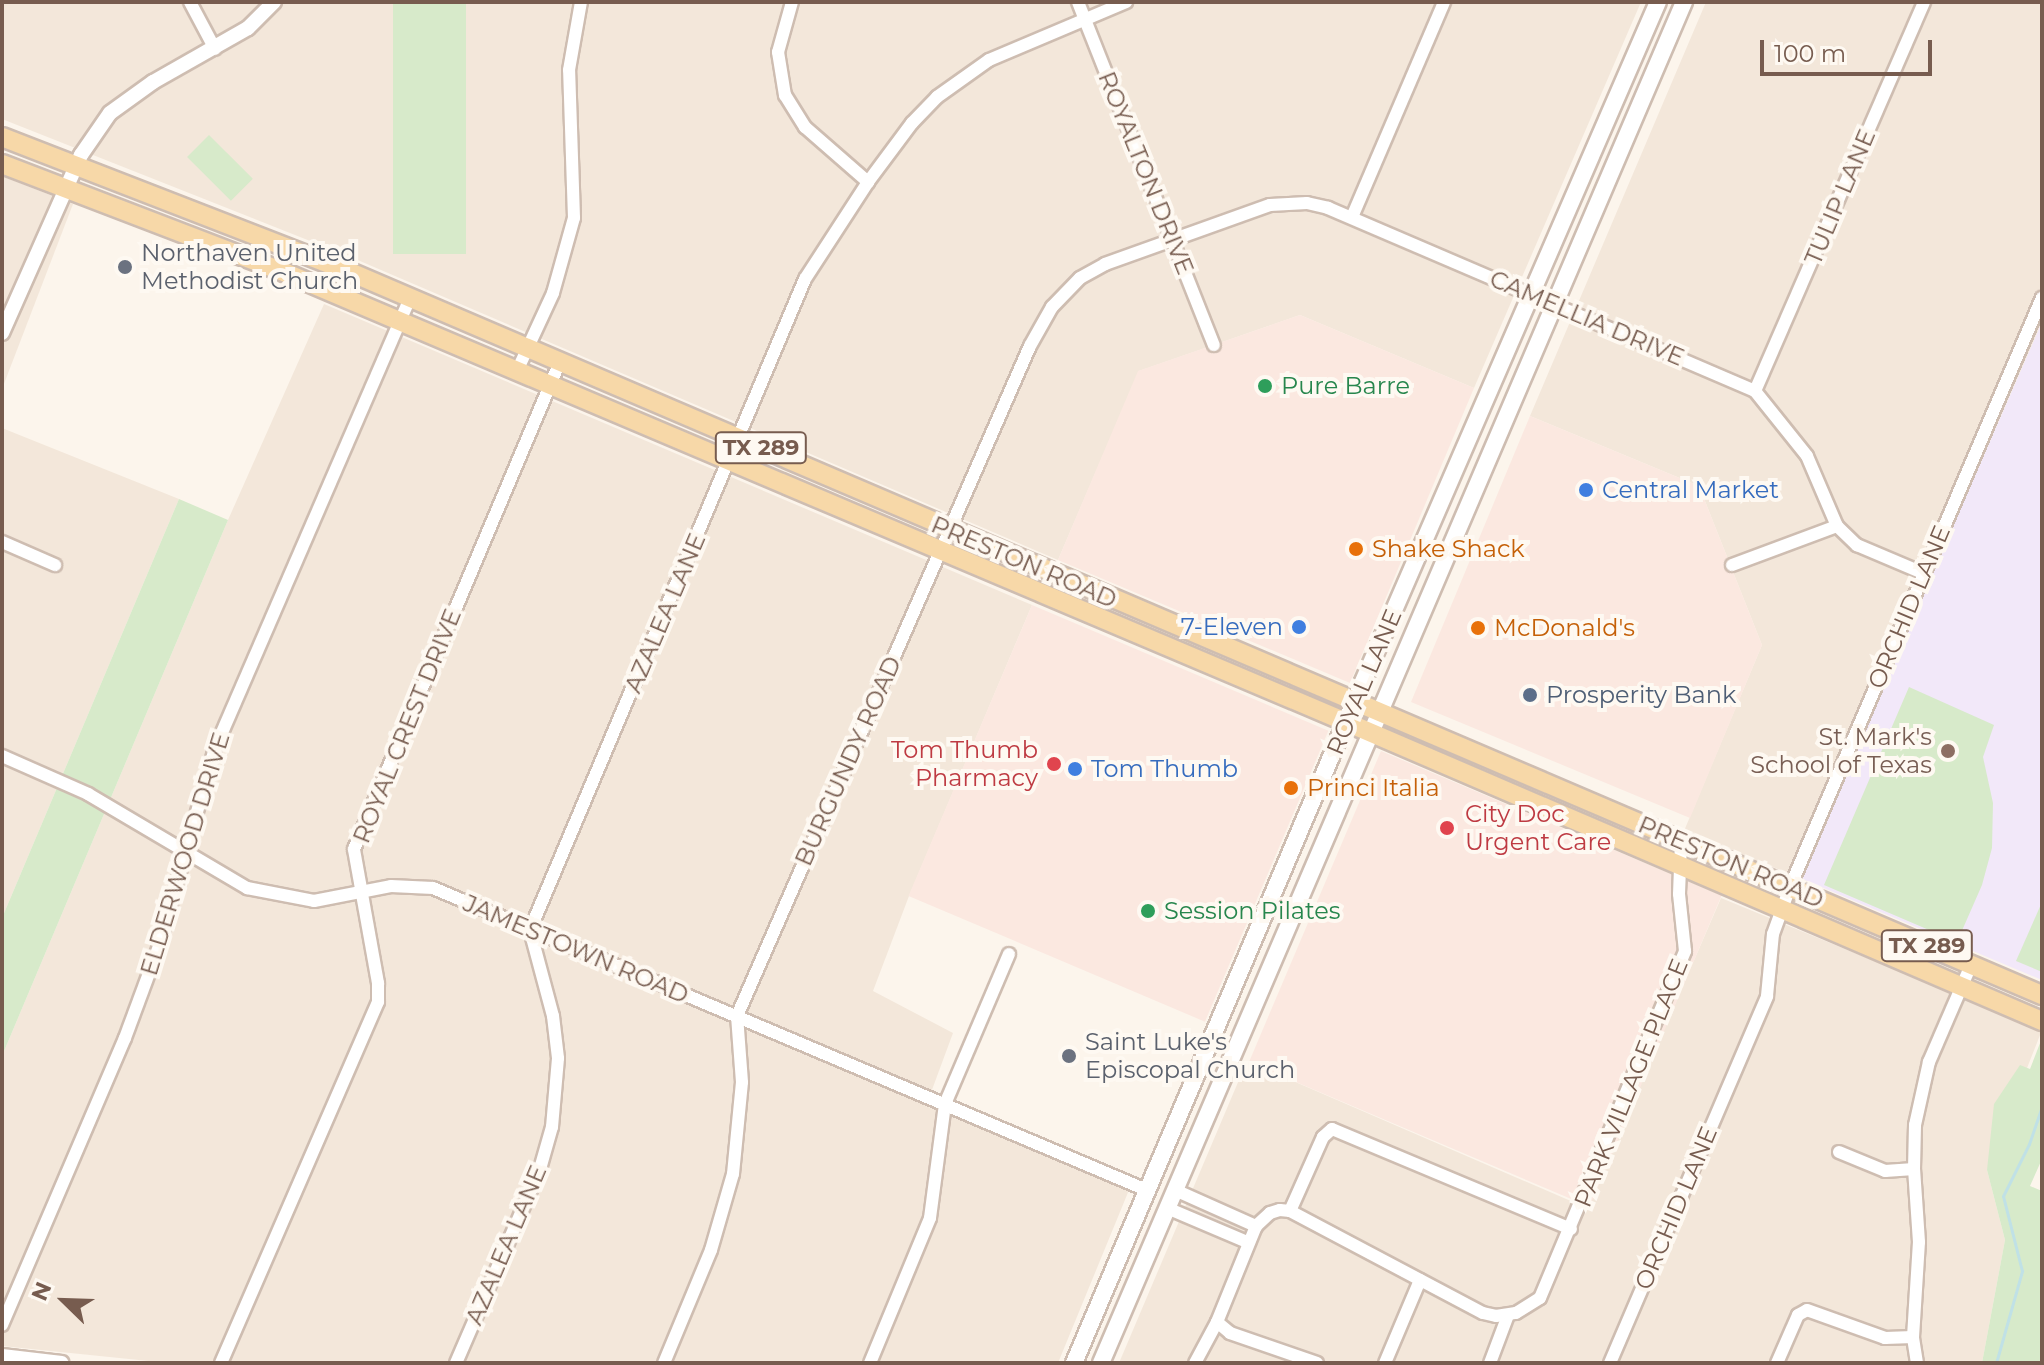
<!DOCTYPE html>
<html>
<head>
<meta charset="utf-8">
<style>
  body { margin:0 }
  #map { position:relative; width:2044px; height:1365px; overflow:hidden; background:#fcf5ec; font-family:Montserrat,sans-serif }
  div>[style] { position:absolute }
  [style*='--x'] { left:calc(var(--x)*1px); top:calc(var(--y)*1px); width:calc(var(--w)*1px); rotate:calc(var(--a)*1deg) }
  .residential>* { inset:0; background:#f3e7da }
  .commercial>* { inset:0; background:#fbe8e0; transform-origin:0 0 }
  .education>* { inset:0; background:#f2e8f9 }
  .green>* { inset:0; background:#d7eaca; transform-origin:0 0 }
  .stream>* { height:3px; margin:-1.5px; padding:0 1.5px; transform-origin:1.5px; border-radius:1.5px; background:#c0e1e6 }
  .roads { filter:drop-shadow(2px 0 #cebdb1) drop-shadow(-2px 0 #cebdb1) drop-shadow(0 2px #cebdb1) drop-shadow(0 -2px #cebdb1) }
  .minor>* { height:12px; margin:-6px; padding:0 6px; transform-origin:6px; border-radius:6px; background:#fff }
  .tertiary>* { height:14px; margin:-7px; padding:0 7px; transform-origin:7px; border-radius:7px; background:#fff }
  .secondary>* { height:16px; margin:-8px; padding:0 8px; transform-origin:8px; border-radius:8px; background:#fff }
  .primary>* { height:18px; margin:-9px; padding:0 9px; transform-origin:9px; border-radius:9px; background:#f7d8a8 }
  .dots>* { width:22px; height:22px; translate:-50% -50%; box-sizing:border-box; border:4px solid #fef9f2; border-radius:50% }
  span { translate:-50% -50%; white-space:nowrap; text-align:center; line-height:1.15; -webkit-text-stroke:8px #fef9f2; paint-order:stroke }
  .shield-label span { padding:2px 6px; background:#fef9f2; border:2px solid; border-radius:6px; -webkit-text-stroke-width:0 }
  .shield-label { font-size:22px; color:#775c4f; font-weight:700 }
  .street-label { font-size:24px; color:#775c4f }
  .worship-label { font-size:24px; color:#5b616d }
  .left { translate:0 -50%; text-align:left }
  .leisure-label { font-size:24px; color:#27864d }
  .shop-label { font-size:24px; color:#366cbe }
  .right { translate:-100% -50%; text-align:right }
  .food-label { font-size:24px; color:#c56008 }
  .service-label { font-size:24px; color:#4e5e75 }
  .education-label { font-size:24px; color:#785e54 }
  .health-label { font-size:24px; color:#be3a42 }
  .frame { position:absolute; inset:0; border:4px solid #775c4f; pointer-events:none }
  .north { position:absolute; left:24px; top:1261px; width:80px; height:80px; -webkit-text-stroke:6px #fef9f2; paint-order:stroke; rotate:293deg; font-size:22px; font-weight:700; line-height:32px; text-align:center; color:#775c4f }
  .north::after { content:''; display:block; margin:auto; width:28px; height:36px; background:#775c4f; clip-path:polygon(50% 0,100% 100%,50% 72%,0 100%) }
  .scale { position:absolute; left:1760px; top:40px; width:172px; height:36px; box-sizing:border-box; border:4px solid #775c4f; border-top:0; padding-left:10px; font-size:24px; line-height:28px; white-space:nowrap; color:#775c4f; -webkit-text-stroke:6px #fef9f2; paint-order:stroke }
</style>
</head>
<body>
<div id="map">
  <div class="residential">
    <div style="clip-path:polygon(2px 2px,1641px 2px,1474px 388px,1300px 315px,1139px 371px,1058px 560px,353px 258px,2px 119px)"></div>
    <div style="clip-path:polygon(1706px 2px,2042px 2px,2042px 322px,1800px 878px,1684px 831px,1762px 645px,1699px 486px,1530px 416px)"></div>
    <div style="clip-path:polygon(2px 176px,73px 204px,2px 389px)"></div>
    <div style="clip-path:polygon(324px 304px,1032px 605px,909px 896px,873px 991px,953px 1033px,926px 1106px,1129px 1190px,1058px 1363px,168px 1363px,2px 1346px,2px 1056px,228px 520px)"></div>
    <div style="clip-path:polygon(2px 428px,179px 499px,2px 918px)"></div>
    <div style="clip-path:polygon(1721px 898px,2042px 1030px,1987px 1170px,2005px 1240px,1982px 1363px,1119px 1363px,1247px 1061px,1587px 1208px)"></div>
  </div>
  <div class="commercial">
    <div style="clip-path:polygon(1300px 315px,1474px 388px,1350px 683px,1058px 560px,1138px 371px)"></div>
    <div style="clip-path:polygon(1530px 416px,1699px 486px,1762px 645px,1690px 818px,1411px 702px)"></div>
    <div style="left:1032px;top:605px;width:322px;height:316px;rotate:23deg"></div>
    <div style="left:1381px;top:751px;width:370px;height:338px;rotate:23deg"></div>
  </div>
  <div class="education">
    <div style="clip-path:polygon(2042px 322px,2042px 980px,1800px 878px)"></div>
  </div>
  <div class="green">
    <div style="left:393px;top:2px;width:73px;height:252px"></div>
    <div style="left:209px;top:135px;width:62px;height:31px;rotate:45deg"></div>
    <div style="clip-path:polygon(179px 499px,228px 520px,2px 1056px,2px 918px)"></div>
    <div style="clip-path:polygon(1909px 687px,1994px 725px,1983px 757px,1993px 803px,1992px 848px,1982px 885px,1957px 942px,1824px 885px)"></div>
    <div style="clip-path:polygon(2042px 902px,2042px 972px,2016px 961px)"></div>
    <div style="clip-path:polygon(2042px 1038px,2042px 1159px,2030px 1186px,2042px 1191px,2042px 1363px,1982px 1363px,2005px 1240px,1987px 1170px,1994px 1104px,2020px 1065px,2030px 1069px)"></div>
  </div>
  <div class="stream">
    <div style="--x:1996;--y:1363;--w:96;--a:-74.2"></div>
    <div style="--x:2022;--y:1271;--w:77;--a:-104.2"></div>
    <div style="--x:2003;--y:1196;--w:58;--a:-63.4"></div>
    <div style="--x:2029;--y:1144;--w:40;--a:-71.1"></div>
  </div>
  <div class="roads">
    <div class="minor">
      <div style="--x:190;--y:2;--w:53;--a:62"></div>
      <div style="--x:792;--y:2;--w:52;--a:105.6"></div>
      <div style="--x:778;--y:52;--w:44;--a:80.8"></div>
      <div style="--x:785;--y:95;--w:38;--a:58"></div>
      <div style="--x:805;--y:127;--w:84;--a:41.1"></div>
      <div style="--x:1078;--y:2;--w:369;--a:68.4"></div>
      <div style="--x:1352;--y:217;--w:234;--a:-66.8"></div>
      <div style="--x:517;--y:371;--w:86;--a:-65.2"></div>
      <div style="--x:553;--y:293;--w:78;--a:-74.4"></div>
      <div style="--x:574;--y:218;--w:148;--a:-91.9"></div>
      <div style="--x:569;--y:70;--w:69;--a:-80"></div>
      <div style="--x:1755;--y:391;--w:424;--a:-66.5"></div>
      <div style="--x:2;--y:542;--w:58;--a:23.5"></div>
      <div style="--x:1732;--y:565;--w:112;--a:-20.4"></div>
      <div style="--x:2;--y:756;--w:94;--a:23.8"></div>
      <div style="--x:88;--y:794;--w:185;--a:30.6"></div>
      <div style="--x:247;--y:888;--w:68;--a:11"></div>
      <div style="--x:314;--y:901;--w:78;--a:-11"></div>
      <div style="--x:391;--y:886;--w:42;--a:2.7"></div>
      <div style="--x:433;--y:888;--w:777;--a:22.94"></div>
      <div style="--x:1839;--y:1152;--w:50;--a:22.4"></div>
      <div style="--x:1885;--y:1171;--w:29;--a:-4"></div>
      <div style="--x:1175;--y:1190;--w:89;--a:24"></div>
      <div style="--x:1167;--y:1208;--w:87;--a:23"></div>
      <div style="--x:1290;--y:1211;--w:81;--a:-66"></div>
      <div style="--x:1323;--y:1137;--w:12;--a:-42"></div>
      <div style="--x:1332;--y:1129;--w:259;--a:22.7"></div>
      <div style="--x:1217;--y:1322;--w:17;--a:40"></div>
      <div style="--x:1230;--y:1333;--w:92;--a:19"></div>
      <div style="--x:2;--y:1325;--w:312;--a:-66.8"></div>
      <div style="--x:125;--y:1038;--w:98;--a:-69.7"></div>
      <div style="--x:159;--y:946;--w:203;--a:-74.2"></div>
      <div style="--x:214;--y:751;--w:494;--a:-66.6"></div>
      <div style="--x:221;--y:1363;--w:394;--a:-66.5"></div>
      <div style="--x:378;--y:1002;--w:19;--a:-90"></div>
      <div style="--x:378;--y:983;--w:136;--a:-100.2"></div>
      <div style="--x:354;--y:849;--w:527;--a:-67.09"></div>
      <div style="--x:456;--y:1363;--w:211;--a:-66.6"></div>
      <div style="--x:540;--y:1169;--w:44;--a:-74.1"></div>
      <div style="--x:552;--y:1127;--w:69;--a:-85"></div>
      <div style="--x:558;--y:1058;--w:42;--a:-96.8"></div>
      <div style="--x:553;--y:1016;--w:89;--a:-105"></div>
      <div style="--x:530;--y:930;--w:707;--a:-67.1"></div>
      <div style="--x:805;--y:279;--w:116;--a:-57"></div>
      <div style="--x:868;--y:182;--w:74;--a:-53.3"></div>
      <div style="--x:912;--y:123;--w:36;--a:-46"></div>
      <div style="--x:937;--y:97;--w:64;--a:-35.4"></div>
      <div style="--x:989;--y:60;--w:149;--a:-22.9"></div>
      <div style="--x:664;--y:1363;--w:122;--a:-67.4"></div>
      <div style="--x:711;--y:1250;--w:79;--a:-73.9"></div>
      <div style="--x:733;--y:1174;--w:92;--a:-84.4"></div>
      <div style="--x:742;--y:1082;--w:66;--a:-94.3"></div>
      <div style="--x:737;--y:1016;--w:731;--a:-66.38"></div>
      <div style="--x:1030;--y:346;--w:45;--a:-60.6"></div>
      <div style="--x:1052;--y:307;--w:40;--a:-46"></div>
      <div style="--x:1080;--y:278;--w:29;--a:-29"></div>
      <div style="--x:1105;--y:264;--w:175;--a:-19.7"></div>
      <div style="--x:1270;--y:205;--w:37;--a:-3"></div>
      <div style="--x:1307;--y:203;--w:22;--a:13"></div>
      <div style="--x:1328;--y:208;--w:465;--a:23.2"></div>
      <div style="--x:1755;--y:391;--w:83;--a:51.3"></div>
      <div style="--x:1807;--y:456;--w:76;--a:66.8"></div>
      <div style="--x:1837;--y:526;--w:28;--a:44"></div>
      <div style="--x:1857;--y:545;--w:72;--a:23"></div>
      <div style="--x:870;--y:1363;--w:157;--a:-67.5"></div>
      <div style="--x:930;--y:1218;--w:115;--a:-82.5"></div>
      <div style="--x:945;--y:1104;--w:163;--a:-66.9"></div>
      <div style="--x:1195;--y:1363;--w:47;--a:-61.8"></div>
      <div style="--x:1217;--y:1322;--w:104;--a:-67.9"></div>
      <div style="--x:1256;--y:1226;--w:19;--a:-43"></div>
      <div style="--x:1270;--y:1213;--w:10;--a:-17"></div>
      <div style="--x:1280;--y:1210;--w:10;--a:6"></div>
      <div style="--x:1290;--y:1211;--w:218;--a:27.9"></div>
      <div style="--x:1483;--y:1313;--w:13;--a:13"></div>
      <div style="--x:1496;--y:1316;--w:20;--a:-9"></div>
      <div style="--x:1516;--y:1313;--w:28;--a:-32"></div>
      <div style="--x:1540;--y:1298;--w:376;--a:-67.3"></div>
      <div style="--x:1685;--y:951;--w:57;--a:-96"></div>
      <div style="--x:1679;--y:894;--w:53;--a:-87.8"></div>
      <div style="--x:1385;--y:1363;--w:90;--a:-67.1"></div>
      <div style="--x:1490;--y:1363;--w:51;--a:-69.4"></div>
      <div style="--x:1610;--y:1363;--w:399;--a:-66.8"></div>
      <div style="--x:1767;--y:996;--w:62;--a:-84.5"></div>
      <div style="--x:1773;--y:934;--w:50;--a:-70.1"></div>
      <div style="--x:1790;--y:887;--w:641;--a:-66.84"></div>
      <div style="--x:1777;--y:1363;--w:52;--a:-66.4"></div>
      <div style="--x:1798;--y:1315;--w:10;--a:-29"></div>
      <div style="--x:1807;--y:1310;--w:83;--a:19.7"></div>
      <div style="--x:1885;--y:1338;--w:28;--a:-2"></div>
      <div style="--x:1917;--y:1363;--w:26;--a:-99"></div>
      <div style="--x:1913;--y:1337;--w:95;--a:-86.4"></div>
      <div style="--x:1919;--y:1242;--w:73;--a:-93.9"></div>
      <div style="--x:1914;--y:1169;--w:44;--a:-88.7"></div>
      <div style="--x:1915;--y:1125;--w:65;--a:-77.5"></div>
      <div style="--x:1929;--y:1062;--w:106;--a:-66.6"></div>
    </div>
    <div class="tertiary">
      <div style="--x:2;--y:333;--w:195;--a:-66.1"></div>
      <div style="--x:81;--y:155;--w:51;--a:-55.4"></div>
      <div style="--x:110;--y:113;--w:53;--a:-35.8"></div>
      <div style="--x:153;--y:82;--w:109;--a:-29.6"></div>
      <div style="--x:248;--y:28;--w:37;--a:-45"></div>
      <div style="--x:2;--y:1356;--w:60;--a:6.7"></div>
    </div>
    <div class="secondary">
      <div style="--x:1074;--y:1363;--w:738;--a:-67.02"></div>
      <div style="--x:1362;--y:684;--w:743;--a:-66.54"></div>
      <div style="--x:1101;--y:1363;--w:1481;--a:-66.81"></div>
    </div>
    <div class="primary">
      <div style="--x:2;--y:137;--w:366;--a:21.2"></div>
      <div style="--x:343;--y:269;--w:1848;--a:23.14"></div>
      <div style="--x:2;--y:164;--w:304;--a:21"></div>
      <div style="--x:286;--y:273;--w:1151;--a:22.96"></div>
      <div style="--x:1346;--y:722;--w:758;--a:23.25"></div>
    </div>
  </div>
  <div class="dots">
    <div style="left:125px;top:267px;background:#6b7280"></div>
    <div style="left:1265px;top:386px;background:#2e9e5b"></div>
    <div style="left:1586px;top:490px;background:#3f7fe0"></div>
    <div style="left:1356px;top:549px;background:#e8710a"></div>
    <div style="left:1299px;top:627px;background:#3f7fe0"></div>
    <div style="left:1478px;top:628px;background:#e8710a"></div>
    <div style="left:1530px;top:695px;background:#5c6f8a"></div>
    <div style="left:1948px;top:751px;background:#8d6e63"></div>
    <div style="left:1054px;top:764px;background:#e0444e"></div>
    <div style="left:1075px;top:769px;background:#3f7fe0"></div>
    <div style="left:1291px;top:788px;background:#e8710a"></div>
    <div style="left:1447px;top:828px;background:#e0444e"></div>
    <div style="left:1148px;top:911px;background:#2e9e5b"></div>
    <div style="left:1069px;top:1056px;background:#6b7280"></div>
  </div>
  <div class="shield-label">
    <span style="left:761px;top:448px">TX 289</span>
    <span style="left:1927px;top:946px">TX 289</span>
  </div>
  <div class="street-label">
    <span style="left:1146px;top:173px;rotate:68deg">ROYALTON DRIVE</span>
    <span style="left:1840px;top:197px;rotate:-67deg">TULIP LANE</span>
    <span style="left:1587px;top:318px;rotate:23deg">CAMELLIA DRIVE</span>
    <span style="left:1024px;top:562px;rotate:23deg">PRESTON ROAD</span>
    <span style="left:1909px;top:607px;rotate:-67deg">ORCHID LANE</span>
    <span style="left:665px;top:613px;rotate:-67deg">AZALEA LANE</span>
    <span style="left:1364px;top:682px;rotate:-67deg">ROYAL LANE</span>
    <span style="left:407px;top:726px;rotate:-68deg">ROYAL CREST DRIVE</span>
    <span style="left:848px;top:761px;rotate:-66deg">BURGUNDY ROAD</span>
    <span style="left:185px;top:854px;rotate:-73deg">ELDERWOOD DRIVE</span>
    <span style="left:1731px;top:862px;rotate:23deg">PRESTON ROAD</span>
    <span style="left:576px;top:949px;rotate:23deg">JAMESTOWN ROAD</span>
    <span style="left:1631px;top:1083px;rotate:-68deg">PARK VILLAGE PLACE</span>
    <span style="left:1676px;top:1208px;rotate:-67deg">ORCHID LANE</span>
    <span style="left:506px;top:1245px;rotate:-67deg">AZALEA LANE</span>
  </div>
  <div class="worship-label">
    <span class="left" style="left:141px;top:267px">Northaven United<br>Methodist Church</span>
    <span class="left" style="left:1085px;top:1056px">Saint Luke's<br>Episcopal Church</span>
  </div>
  <div class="leisure-label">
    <span class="left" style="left:1281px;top:386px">Pure Barre</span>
    <span class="left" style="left:1164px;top:911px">Session Pilates</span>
  </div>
  <div class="shop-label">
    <span class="left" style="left:1602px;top:490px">Central Market</span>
    <span class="right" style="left:1283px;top:627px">7-Eleven</span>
    <span class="left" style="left:1091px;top:769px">Tom Thumb</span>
  </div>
  <div class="food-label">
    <span class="left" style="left:1372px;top:549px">Shake Shack</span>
    <span class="left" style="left:1494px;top:628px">McDonald's</span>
    <span class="left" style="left:1307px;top:788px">Princi Italia</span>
  </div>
  <div class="service-label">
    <span class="left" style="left:1546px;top:695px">Prosperity Bank</span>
  </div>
  <div class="education-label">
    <span class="right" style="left:1932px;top:751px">St. Mark's<br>School of Texas</span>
  </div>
  <div class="health-label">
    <span class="right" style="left:1038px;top:764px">Tom Thumb<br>Pharmacy</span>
    <span class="left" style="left:1465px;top:828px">City Doc<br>Urgent Care</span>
  </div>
  <div class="frame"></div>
  <div class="north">N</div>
  <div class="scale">100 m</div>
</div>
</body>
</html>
